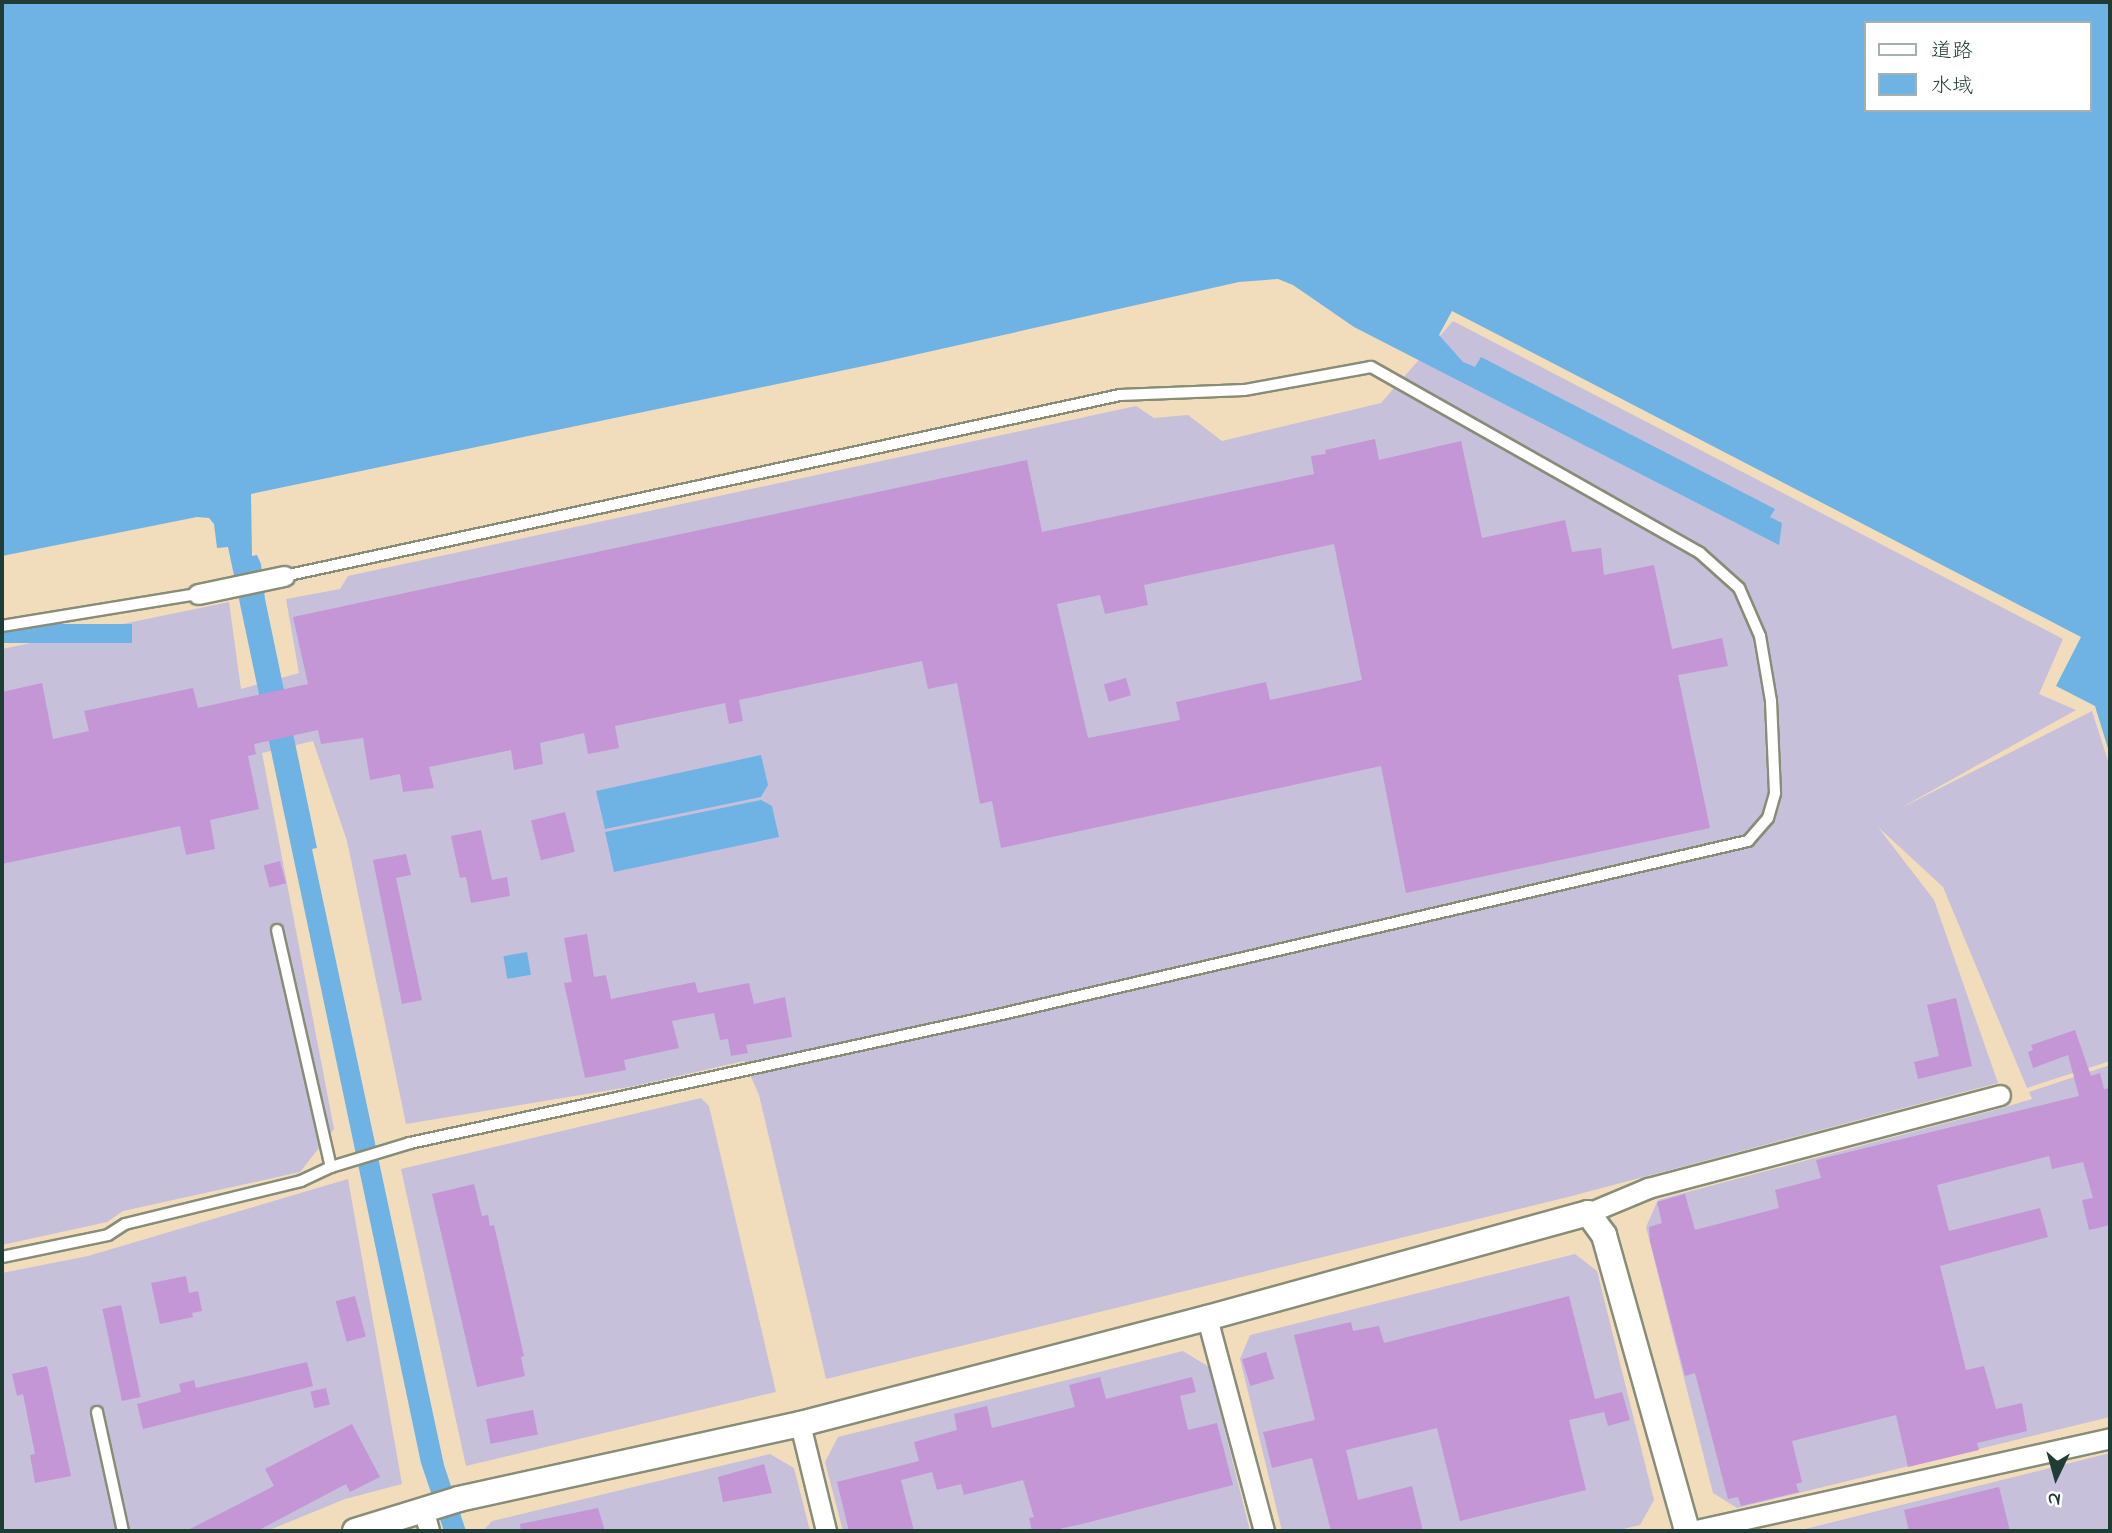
<!DOCTYPE html>
<html>
<head>
<meta charset="utf-8">
<style>
  body { margin:0 }
  #map { position:relative; width:2112px; height:1533px; overflow:hidden; background:#f1ddbc; font-family:"Indie Flower","Klee One",sans-serif }
  div>[style] { position:absolute }
  [style*='--x'] { left:calc(var(--x)*1px); top:calc(var(--y)*1px); width:calc(var(--w)*1px); rotate:calc(var(--a)*1deg) }
  .industrial>* { inset:0; background:#c6c0da }
  .water>* { inset:0; background:#6fb3e5; transform-origin:0 0 }
  .building>* { inset:0; background:#c496d5; transform-origin:0 0 }
  .roads { filter:drop-shadow(2px 0 #888d78) drop-shadow(-2px 0 #888d78) drop-shadow(0 2px #888d78) drop-shadow(0 -2px #888d78) }
  .service>* { height:10px; margin:-5px; padding:0 5px; transform-origin:5px; border-radius:5px; background:#fff }
  .minor>* { height:19px; margin:-9.5px; padding:0 9.5px; transform-origin:9.5px; border-radius:9.5px; background:#fff }
  .tertiary>* { height:24px; margin:-12px; padding:0 12px; transform-origin:12px; border-radius:12px; background:#fff }
  span { translate:-50% -50%; white-space:nowrap; text-align:center; line-height:1.15; -webkit-text-stroke:5px #fff; paint-order:stroke }
  .frame { position:absolute; inset:0; border:4px solid #1f3d34; pointer-events:none }
  .legend { position:absolute; left:1864px; top:21px; width:228px; height:91px; box-sizing:border-box; background:#fff; border:2px solid #a5b1ae; margin:0; padding:9px 12px; list-style:none; font-size:21px; color:#1f3d34 }
  .legend li { display:flex; align-items:center; gap:14px; height:35px }
  .legend b { width:35px; border:2px solid #a5b1ae }
  .north { position:absolute; left:2021px; top:1442px; width:70px; height:70px; -webkit-text-stroke:5px #fff; paint-order:stroke; rotate:185deg; font-size:19px; font-weight:700; line-height:28px; text-align:center; color:#1f3d34 }
  .north::after { content:''; display:block; margin:auto; width:24px; height:32px; background:#1f3d34; clip-path:polygon(50% 0,100% 100%,50% 72%,0 100%) }
</style>
</head>
<body>
<div id="map">
  <div class="industrial">
    <div style="clip-path:polygon(1453px 321px,2063px 639px,2039px 694px,2076px 710px,1899px 809px,2092px 711px,2110px 767px,2110px 1061px,2027px 1088px,1943px 887px,1878px 827px,1934px 900px,1998px 1083px,1568px 1197px,826px 1379px,759px 1095px,744px 1061px,635px 1086px,406px 1124px,347px 841px,313px 741px,262px 753px,334px 1129px,300px 1172px,123px 1211px,107px 1222px,2px 1245px,2px 649px,229px 602px,241px 689px,299px 673px,286px 599px,340px 589px,348px 576px,1136px 406px,1154px 418px,1188px 415px,1222px 441px,1381px 403px)"></div>
    <div style="clip-path:polygon(2110px 1065px,2110px 1417px,1737px 1508px,1713px 1493px,1646px 1227px,1658px 1200px,2002px 1108px,2032px 1099px,2029px 1092px)"></div>
    <div style="clip-path:polygon(701px 1098px,709px 1106px,776px 1392px,466px 1466px,401px 1169px)"></div>
    <div style="clip-path:polygon(348px 1179px,402px 1484px,345px 1499px,267px 1531px,2px 1531px,2px 1273px,88px 1256px)"></div>
    <div style="clip-path:polygon(1575px 1254px,1597px 1271px,1654px 1500px,1640px 1525px,1615px 1531px,1282px 1531px,1240px 1359px,1250px 1335px)"></div>
    <div style="clip-path:polygon(1183px 1351px,1209px 1367px,1250px 1531px,843px 1531px,825px 1462px,838px 1437px)"></div>
    <div style="clip-path:polygon(2110px 1453px,2110px 1531px,1797px 1531px,1909px 1503px)"></div>
    <div style="clip-path:polygon(770px 1454px,794px 1468px,810px 1531px,483px 1531px,492px 1521px)"></div>
  </div>
  <div class="water">
    <div style="clip-path:polygon(evenodd,2px 2px,2110px 2px,2110px 755px,2095px 706px,2056px 686px,2081px 637px,1452px 311px,1439px 335px,1463px 362px,1475px 367px,1481px 357px,1775px 509px,1770px 517px,1782px 523px,1779px 545px,1354px 327px,1293px 285px,1278px 279px,1239px 282px,883px 362px,251px 494px,252px 556px,257px 555px,261px 564px,265px 599px,317px 848px,312px 849px,444px 1465px,466px 1531px,444px 1531px,421px 1463px,228px 547px,217px 548px,214px 524px,209px 518px,197px 517px,2px 556px,2px 2px,1865px 23px,2089px 23px,2089px 110px,1865px 110px,1865px 23px)"></div>
    <div style="left:132px;top:624px;width:19px;height:128px;rotate:90deg"></div>
    <div style="clip-path:polygon(761px 755px,768px 785px,761px 797px,605px 829px,596px 791px)"></div>
    <div style="clip-path:polygon(761px 800px,772px 806px,779px 837px,614px 872px,605px 832px)"></div>
    <div style="left:527px;top:952px;width:23px;height:24px;rotate:80deg"></div>
  </div>
  <div class="building">
    <div style="clip-path:polygon(evenodd,1375px 439px,1379px 460px,1461px 441px,1482px 538px,1565px 520px,1572px 552px,1601px 548px,1604px 575px,1654px 565px,1672px 649px,1722px 638px,1728px 666px,1678px 675px,1710px 828px,1406px 893px,1381px 766px,1001px 848px,992px 801px,980px 804px,957px 683px,928px 689px,922px 661px,739px 700px,743px 721px,729px 724px,725px 703px,615px 726px,619px 748px,588px 754px,584px 733px,540px 743px,543px 764px,514px 770px,511px 750px,429px 767px,434px 788px,403px 792px,400px 774px,370px 780px,363px 738px,321px 744px,318px 730px,254px 744px,256px 754px,248px 756px,259px 809px,210px 820px,215px 849px,186px 855px,180px 826px,2px 864px,2px 692px,42px 683px,53px 739px,89px 731px,84px 711px,193px 688px,198px 708px,308px 684px,293px 617px,1027px 460px,1042px 532px,1314px 474px,1311px 456px,1326px 454px,1325px 450px,1375px 439px,1334px 544px,1362px 680px,1270px 700px,1266px 682px,1176px 702px,1180px 720px,1088px 738px,1057px 604px,1100px 595px,1105px 614px,1148px 605px,1144px 585px,1334px 544px)"></div>
    <div style="left:1126px;top:678px;width:18px;height:23px;rotate:74deg"></div>
    <div style="left:565px;top:812px;width:41px;height:35px;rotate:76deg"></div>
    <div style="clip-path:polygon(481px 830px,492px 880px,507px 877px,510px 896px,471px 903px,466px 877px,460px 878px,451px 836px)"></div>
    <div style="clip-path:polygon(406px 854px,411px 875px,396px 878px,422px 1000px,402px 1004px,373px 860px)"></div>
    <div style="left:280px;top:861px;width:23px;height:17px;rotate:75deg"></div>
    <div style="clip-path:polygon(587px 934px,594px 977px,606px 975px,611px 999px,695px 982px,698px 993px,749px 983px,754px 1004px,785px 997px,792px 1037px,746px 1045px,748px 1053px,731px 1056px,728px 1039px,720px 1040px,714px 1013px,672px 1021px,679px 1048px,624px 1060px,626px 1070px,585px 1078px,564px 983px,572px 982px,564px 938px)"></div>
    <div style="clip-path:polygon(1956px 998px,1972px 1066px,1918px 1079px,1914px 1062px,1939px 1056px,1927px 1005px)"></div>
    <div style="clip-path:polygon(2075px 1030px,2091px 1076px,2100px 1073px,2104px 1089px,2110px 1088px,2110px 1225px,2089px 1230px,2082px 1200px,2093px 1198px,2083px 1162px,2052px 1169px,2049px 1156px,1937px 1185px,1949px 1231px,2040px 1208px,2048px 1237px,1940px 1266px,1966px 1370px,1984px 1366px,1996px 1409px,2022px 1403px,2027px 1431px,1977px 1443px,1979px 1450px,1908px 1467px,1896px 1415px,1792px 1441px,1802px 1482px,1796px 1484px,1799px 1492px,1741px 1506px,1738px 1497px,1728px 1499px,1695px 1373px,1685px 1376px,1650px 1241px,1649px 1227px,1662px 1223px,1657px 1202px,1685px 1194px,1695px 1230px,1779px 1208px,1775px 1190px,1821px 1178px,1816px 1160px,2079px 1096px,2068px 1055px,2033px 1068px,2028px 1052px,2033px 1050px,2031px 1045px)"></div>
    <div style="clip-path:polygon(474px 1184px,482px 1216px,488px 1215px,490px 1226px,494px 1225px,524px 1356px,521px 1357px,525px 1376px,477px 1387px,432px 1194px)"></div>
    <div style="clip-path:polygon(186px 1276px,189px 1293px,198px 1291px,202px 1311px,192px 1313px,193px 1317px,160px 1324px,151px 1283px)"></div>
    <div style="left:355px;top:1296px;width:42px;height:20px;rotate:75deg"></div>
    <div style="clip-path:polygon(1569px 1296px,1595px 1399px,1622px 1392px,1630px 1420px,1608px 1426px,1604px 1412px,1569px 1420px,1586px 1490px,1460px 1521px,1437px 1428px,1346px 1450px,1358px 1500px,1412px 1486px,1423px 1531px,1331px 1531px,1312px 1458px,1272px 1468px,1263px 1432px,1315px 1420px,1294px 1335px,1351px 1322px,1353px 1331px,1379px 1326px,1384px 1343px)"></div>
    <div style="left:121px;top:1305px;width:94px;height:19px;rotate:78deg"></div>
    <div style="left:1266px;top:1352px;width:28px;height:25px;rotate:73deg"></div>
    <div style="clip-path:polygon(307px 1362px,313px 1386px,143px 1429px,137px 1404px,181px 1392px,179px 1384px,194px 1380px,196px 1388px)"></div>
    <div style="clip-path:polygon(47px 1366px,71px 1476px,35px 1483px,30px 1455px,35px 1454px,23px 1394px,17px 1396px,12px 1374px)"></div>
    <div style="clip-path:polygon(1100px 1377px,1106px 1399px,1192px 1377px,1196px 1392px,1180px 1396px,1188px 1430px,1217px 1423px,1233px 1485px,1086px 1523px,1050px 1531px,1032px 1531px,1029px 1518px,1034px 1517px,1023px 1480px,964px 1495px,961px 1484px,937px 1490px,932px 1472px,901px 1480px,914px 1531px,849px 1531px,837px 1482px,919px 1461px,914px 1442px,957px 1430px,954px 1414px,987px 1406px,992px 1428px,1075px 1407px,1069px 1385px)"></div>
    <div style="left:326px;top:1388px;width:17px;height:16px;rotate:77deg"></div>
    <div style="left:533px;top:1410px;width:25px;height:48px;rotate:79deg"></div>
    <div style="clip-path:polygon(352px 1424px,380px 1477px,350px 1492px,346px 1484px,257px 1531px,186px 1531px,274px 1486px,265px 1469px)"></div>
    <div style="clip-path:polygon(764px 1464px,772px 1493px,723px 1502px,718px 1477px)"></div>
    <div style="clip-path:polygon(1999px 1487px,2010px 1531px,1909px 1531px,1904px 1510px)"></div>
    <div style="clip-path:polygon(598px 1508px,605px 1531px,521px 1531px,520px 1524px)"></div>
  </div>
  <div class="roads">
    <div class="service">
      <div style="--x:2;--y:626;--w:199;--a:-9.3"></div>
      <div style="--x:277;--y:930;--w:243;--a:77.2"></div>
      <div style="--x:2;--y:1257;--w:108;--a:-11.7"></div>
      <div style="--x:108;--y:1235;--w:20;--a:-33"></div>
      <div style="--x:125;--y:1224;--w:181;--a:-13.7"></div>
      <div style="--x:301;--y:1181;--w:33;--a:-25"></div>
      <div style="--x:331;--y:1167;--w:83;--a:-16.9"></div>
      <div style="--x:410;--y:1143;--w:606;--a:-12.29"></div>
      <div style="--x:1002;--y:1014;--w:766;--a:-13.06"></div>
      <div style="--x:1748;--y:841;--w:30;--a:-49"></div>
      <div style="--x:1768;--y:818;--w:26;--a:-74"></div>
      <div style="--x:1775;--y:793;--w:92;--a:-92.5"></div>
      <div style="--x:1771;--y:701;--w:66;--a:-99.6"></div>
      <div style="--x:1760;--y:636;--w:52;--a:-113.6"></div>
      <div style="--x:1739;--y:588;--w:52;--a:-138.1"></div>
      <div style="--x:1700;--y:553;--w:378;--a:-150.5"></div>
      <div style="--x:1371;--y:367;--w:129;--a:169.7"></div>
      <div style="--x:1244;--y:390;--w:124;--a:177.7"></div>
      <div style="--x:1120;--y:395;--w:855;--a:167.78"></div>
      <div style="--x:97;--y:1412;--w:122;--a:77.7"></div>
    </div>
    <div class="minor">
      <div style="--x:198;--y:594;--w:88;--a:-11.8"></div>
      <div style="--x:1588;--y:1213;--w:65;--a:-22.6"></div>
      <div style="--x:1648;--y:1188;--w:364;--a:-14.8"></div>
      <div style="--x:1207;--y:1318;--w:220;--a:75"></div>
      <div style="--x:800;--y:1424;--w:110;--a:76.3"></div>
      <div style="--x:423;--y:1508;--w:24;--a:75"></div>
      <div style="--x:1692;--y:1531;--w:428;--a:-12.5"></div>
    </div>
    <div class="tertiary">
      <div style="--x:355;--y:1531;--w:109;--a:-17.1"></div>
      <div style="--x:459;--y:1499;--w:349;--a:-12.4"></div>
      <div style="--x:800;--y:1424;--w:421;--a:-14.6"></div>
      <div style="--x:1207;--y:1318;--w:395;--a:-15.4"></div>
      <div style="--x:1588;--y:1213;--w:27;--a:54"></div>
      <div style="--x:1604;--y:1235;--w:307;--a:74.3"></div>
    </div>
  </div>
  <div class="frame"></div>
  <ul class="legend">
  <li><b style="height:9px;background:#fff"></b>道路</li>
  <li><b style="height:19px;background:#6fb3e5"></b>水域</li>
  </ul>
  <div class="north">N</div>
</div>
</body>
</html>
